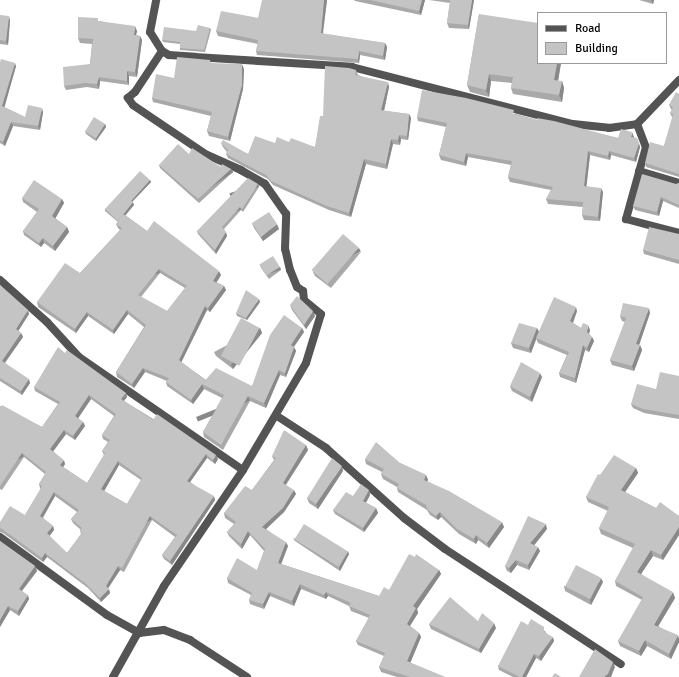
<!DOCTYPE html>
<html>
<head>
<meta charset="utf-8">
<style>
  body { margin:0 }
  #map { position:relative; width:679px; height:677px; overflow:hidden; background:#fff; font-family:Signika,sans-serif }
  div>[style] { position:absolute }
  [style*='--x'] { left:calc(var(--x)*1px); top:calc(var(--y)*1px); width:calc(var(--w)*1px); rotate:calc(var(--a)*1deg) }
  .street>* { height:8px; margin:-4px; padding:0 4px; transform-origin:4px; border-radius:4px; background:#545454 }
  .wall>* { inset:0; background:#a9a9a9 }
  .shaded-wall>* { inset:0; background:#898989; transform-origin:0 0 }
  .building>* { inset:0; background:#c4c4c4; transform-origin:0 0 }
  span { translate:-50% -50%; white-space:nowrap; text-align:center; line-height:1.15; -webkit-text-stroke:3.5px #fff; paint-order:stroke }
  .legend { position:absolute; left:537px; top:12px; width:130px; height:52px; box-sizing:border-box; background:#fff; border:1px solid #999; margin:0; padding:5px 7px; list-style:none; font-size:12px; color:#000 }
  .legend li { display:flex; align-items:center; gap:8px; height:20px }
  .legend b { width:20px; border:1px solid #999 }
</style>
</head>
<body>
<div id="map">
  <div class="street">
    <div style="--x:162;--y:51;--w:8;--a:30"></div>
    <div style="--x:169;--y:55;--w:26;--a:4"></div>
    <div style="--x:195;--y:57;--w:157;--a:3.6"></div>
    <div style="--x:352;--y:67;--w:228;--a:14.5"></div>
    <div style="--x:573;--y:124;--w:36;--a:6"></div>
    <div style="--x:609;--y:128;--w:28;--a:-8"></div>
    <div style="--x:637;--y:124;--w:61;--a:-46.3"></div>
    <div style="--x:637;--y:124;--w:25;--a:69"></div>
    <div style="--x:646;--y:147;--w:75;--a:105.5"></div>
    <div style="--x:626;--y:219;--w:55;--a:14.8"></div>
    <div style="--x:639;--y:171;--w:42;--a:16.7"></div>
    <div style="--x:0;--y:280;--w:63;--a:41.8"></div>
    <div style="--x:47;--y:322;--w:47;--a:47.6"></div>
    <div style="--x:79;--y:357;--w:199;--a:34.6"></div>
    <div style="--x:243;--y:470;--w:124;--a:-59.5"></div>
    <div style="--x:306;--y:363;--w:51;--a:-73"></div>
    <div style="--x:321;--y:314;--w:22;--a:-141"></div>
    <div style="--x:304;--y:300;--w:9;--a:-96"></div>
    <div style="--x:303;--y:291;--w:7;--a:-146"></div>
    <div style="--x:297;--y:287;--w:18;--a:-112"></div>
    <div style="--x:290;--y:270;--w:22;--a:-103"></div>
    <div style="--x:285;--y:249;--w:35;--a:-88"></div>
    <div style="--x:286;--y:214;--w:37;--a:-125"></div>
    <div style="--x:265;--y:184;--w:28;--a:-150"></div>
    <div style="--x:241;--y:170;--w:37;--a:-156"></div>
    <div style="--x:207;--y:155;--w:89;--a:-146"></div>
    <div style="--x:133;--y:105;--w:9;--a:-126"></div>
    <div style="--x:128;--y:98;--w:9;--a:-41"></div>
    <div style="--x:135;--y:92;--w:49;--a:-56.6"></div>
    <div style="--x:162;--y:51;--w:22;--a:-122"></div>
    <div style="--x:150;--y:32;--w:33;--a:-79"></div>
    <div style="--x:277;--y:416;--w:59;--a:33.1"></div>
    <div style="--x:326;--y:448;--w:105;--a:41.9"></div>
    <div style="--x:404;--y:518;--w:51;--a:37.1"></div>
    <div style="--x:445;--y:549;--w:210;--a:33.2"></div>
    <div style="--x:0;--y:537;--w:132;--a:36.1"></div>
    <div style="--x:107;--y:615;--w:37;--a:29"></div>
    <div style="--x:139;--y:633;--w:25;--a:-7"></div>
    <div style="--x:164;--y:630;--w:28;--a:21"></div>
    <div style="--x:190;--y:640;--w:68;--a:33"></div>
    <div style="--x:113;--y:677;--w:104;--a:-60.7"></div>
    <div style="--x:164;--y:586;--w:140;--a:-55.7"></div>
  </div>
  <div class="wall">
    <div style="clip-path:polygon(327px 0,323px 34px,385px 43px,387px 47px,385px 60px,360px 55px,359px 63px,257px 55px,256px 51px,258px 44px,218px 36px,216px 31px,258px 18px)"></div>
    <div style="clip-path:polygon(354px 0,425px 0,421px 15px,355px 1px)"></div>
    <div style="clip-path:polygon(429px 0,474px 0,469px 29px,449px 28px,447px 23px,450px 3px)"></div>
    <div style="clip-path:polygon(639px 0,654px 0,653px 4px)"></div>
    <div style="clip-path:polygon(479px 14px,561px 63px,558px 81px,562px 81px,564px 88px,562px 102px,513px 94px,511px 88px,512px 83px,491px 81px,489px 97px,470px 92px,467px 85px)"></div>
    <div style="clip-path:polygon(0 15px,10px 20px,8px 45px,0 44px)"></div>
    <div style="clip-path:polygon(100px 21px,137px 31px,136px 35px,140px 36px,142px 40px,137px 77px,129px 76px,129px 85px,100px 81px,99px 89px,87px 87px,66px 90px,64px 86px,90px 64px,92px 44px,80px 43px,78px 38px)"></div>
    <div style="clip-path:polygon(211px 30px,205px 52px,180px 50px,180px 44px,163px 42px,162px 40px,196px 31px)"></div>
    <div style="clip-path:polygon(210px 60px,211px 63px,244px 69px,243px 89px,230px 141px,209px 136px,207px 131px,211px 116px,153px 102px,152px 98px,174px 78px)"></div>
    <div style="clip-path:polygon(0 62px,16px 66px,4px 107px,25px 117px,43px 112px,40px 130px,13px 126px,5px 146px,0 143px)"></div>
    <div style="clip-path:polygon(356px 70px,358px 75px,389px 87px,384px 111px,409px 114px,411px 118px,408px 140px,401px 139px,400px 145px,393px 144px,387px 169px,366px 164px,351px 217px,329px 210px,273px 185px,268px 179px,228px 158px,226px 154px,227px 152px,223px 147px,221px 143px,248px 154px,275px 143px,289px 142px,315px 147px,323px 116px)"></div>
    <div style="clip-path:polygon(679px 94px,679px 177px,646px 167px,645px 163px,664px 146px,673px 117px,672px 117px,670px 113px,672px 110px,671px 109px,669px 105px)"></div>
    <div style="clip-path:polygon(516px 114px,537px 120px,618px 138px,634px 137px,640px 147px,636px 162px,611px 155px,610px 160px,590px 155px,586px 186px,603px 192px,600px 221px,584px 220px,582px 215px,583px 207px,548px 204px,546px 199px,551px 190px,510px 182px,508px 177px,511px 165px,468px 157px,466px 166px,441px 160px,439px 155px,446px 127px,418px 121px,417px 117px)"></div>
    <div style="clip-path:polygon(105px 124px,106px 127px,96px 141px,86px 134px,85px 131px)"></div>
    <div style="clip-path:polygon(189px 154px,221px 167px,231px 169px,233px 172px,199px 203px,160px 168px,159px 165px)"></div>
    <div style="clip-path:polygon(evenodd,150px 180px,151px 182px,132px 202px,134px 205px,125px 215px,147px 231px,221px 275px,216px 282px,224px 286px,226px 290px,210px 312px,207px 310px,181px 362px,206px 380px,252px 386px,302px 328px,304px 332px,294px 347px,296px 351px,286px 377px,280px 375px,266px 408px,250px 401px,223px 450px,204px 437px,203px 432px,222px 398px,204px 389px,193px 404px,167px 386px,166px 382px,167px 381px,145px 372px,134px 388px,117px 377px,116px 372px,144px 327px,128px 314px,114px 334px,88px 316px,76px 333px,38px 307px,37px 302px,80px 273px,120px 230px,118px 228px,116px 224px,118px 222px,105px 211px,105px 209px,150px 180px,160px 273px,185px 288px,167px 311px,141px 297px,160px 273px)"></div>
    <div style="clip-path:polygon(679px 183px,679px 208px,663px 201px,659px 216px,635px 210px,633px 206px,676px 184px)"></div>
    <div style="clip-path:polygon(258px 184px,259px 187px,243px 212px,241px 210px,224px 229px,227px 236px,216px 254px,198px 234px,197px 231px)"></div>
    <div style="clip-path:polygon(22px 198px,62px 199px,64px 203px,55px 218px,67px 227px,69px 232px,55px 251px,44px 243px,41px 247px,24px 235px,23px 231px,37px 212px,23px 202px)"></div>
    <div style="clip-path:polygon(252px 223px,279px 229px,263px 241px,254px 228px)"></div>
    <div style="clip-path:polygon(679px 234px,679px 264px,644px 254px,643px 250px)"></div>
    <div style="clip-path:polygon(361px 252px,331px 288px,315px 276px,313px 272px)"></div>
    <div style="clip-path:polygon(260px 265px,280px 267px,281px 270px,269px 279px,261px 268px)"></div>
    <div style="clip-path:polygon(0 285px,29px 314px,18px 331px,21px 333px,23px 337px,5px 363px,30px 383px,22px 395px,0 381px)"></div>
    <div style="clip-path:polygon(260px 302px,247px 320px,237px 316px,236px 313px)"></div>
    <div style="clip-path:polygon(290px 305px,315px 316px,306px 329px,292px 310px)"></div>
    <div style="clip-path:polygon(577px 311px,573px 323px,581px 328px,590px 330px,589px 334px,592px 337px,594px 341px,589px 352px,585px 350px,576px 383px,560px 377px,559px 373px,567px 355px,538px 343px,536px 338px,531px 353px,513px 348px,511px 343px,537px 328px,539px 332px)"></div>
    <div style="clip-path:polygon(650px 313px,639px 345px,640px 345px,642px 350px,634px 371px,612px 365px,610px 360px,625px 322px,622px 321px,620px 316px)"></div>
    <div style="clip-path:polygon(260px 328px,262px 333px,233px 369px,216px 356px,214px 352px)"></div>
    <div style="clip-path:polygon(evenodd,65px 353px,126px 393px,127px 397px,124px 401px,218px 459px,215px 464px,207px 458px,190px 482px,215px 500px,172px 565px,164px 559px,162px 555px,175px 537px,152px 520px,124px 572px,120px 570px,108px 588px,110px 593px,101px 602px,88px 588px,47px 557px,43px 562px,3px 533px,0 532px,0 522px,25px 515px,41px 489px,40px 488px,39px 484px,45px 474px,24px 457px,2px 490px,0 489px,0 406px,42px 427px,58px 404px,35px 391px,34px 387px,65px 353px,91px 399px,114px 416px,102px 435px,103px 439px,108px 442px,102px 451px,104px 455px,87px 483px,63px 467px,65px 464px,53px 451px,66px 434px,75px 440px,85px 426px,83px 422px,78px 418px,91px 399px,65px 353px,119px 465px,141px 480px,127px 504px,104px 491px,119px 465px,65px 353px,55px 496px,77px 512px,71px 519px,73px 523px,81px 530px,80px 530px,81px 534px,67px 553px,49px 536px,54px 530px,53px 526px,43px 518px,55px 496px)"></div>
    <div style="clip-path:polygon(679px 376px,679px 419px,644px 413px,633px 408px,631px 404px)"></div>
    <div style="clip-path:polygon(542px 377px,532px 402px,512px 391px,510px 386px)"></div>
    <div style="clip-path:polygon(306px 445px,308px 450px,286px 485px,296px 494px,284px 512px,266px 529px,288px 546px,281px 564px,379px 596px,389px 590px,415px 557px,439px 570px,441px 574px,417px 609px,418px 613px,410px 626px,419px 633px,421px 637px,410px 663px,445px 677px,397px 677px,381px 672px,379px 667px,384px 656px,358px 645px,356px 641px,369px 618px,351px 611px,349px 606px,328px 596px,326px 599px,301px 589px,294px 606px,270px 596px,264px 609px,250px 604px,249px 600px,251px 595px,228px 583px,227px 578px,257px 570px,264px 551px,250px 535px,242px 549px,229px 536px,227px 532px,234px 524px,225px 518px,224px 513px,252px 490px,274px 460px,272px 456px)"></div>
    <div style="clip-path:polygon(365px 459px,400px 463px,426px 475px,428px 480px,427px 481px,504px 527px,489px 548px,478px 540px,476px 544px,459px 534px,441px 517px,438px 520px,430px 515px,427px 510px,398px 492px,397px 488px,397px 487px,383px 479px,381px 474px,382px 472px,366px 464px)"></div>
    <div style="clip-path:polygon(636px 468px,638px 473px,625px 492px,656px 508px,679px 516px,679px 535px,663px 560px,653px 556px,641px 574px,675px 598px,658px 626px,679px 639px,679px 642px,671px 659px,647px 646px,641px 656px,620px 646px,618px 641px,642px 600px,616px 586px,615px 581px,633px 548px,601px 534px,599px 528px,608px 511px,588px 502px,586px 497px,600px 475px)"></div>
    <div style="clip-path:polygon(343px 471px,318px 509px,309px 503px,307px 498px)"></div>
    <div style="clip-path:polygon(369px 490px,370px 495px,366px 503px,376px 508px,378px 513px,364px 532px,335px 514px,333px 510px,353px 496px)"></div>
    <div style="clip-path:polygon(547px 529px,534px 545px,540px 551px,529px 570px,517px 565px,511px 573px,507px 571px,505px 566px)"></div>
    <div style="clip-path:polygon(293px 538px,349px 554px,340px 571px,295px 541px)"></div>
    <div style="clip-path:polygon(0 541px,35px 566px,37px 571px,22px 591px,29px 599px,19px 616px,10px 610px,0 627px)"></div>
    <div style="clip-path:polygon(603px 582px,591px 605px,565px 591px,564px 586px)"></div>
    <div style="clip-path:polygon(429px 624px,496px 628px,481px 653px,431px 629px)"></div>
    <div style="clip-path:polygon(528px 625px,545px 631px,546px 633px,554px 641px,541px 661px,536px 658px,526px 677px,513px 677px,499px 670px,498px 666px)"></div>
  </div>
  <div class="shaded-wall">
    <div style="clip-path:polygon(324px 0,327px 0,322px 38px,321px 33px)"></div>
    <div style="clip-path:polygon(422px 0,425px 0,421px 15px,419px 11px)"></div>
    <div style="clip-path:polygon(472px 0,474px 0,469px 29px,468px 25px)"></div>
    <div style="clip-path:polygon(651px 0,654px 0,653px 4px)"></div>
    <div style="clip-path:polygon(9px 16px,10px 20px,8px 45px,6px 41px)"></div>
    <div style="clip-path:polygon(135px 26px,137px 31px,135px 39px,134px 35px)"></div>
    <div style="left:210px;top:28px;width:2px;height:23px;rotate:63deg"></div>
    <div style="clip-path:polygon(140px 36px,142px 40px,137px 77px,135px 72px)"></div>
    <div style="clip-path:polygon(385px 43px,387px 47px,385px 60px,383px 56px)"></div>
    <div style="clip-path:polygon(359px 51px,360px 55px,359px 63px,358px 59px)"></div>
    <div style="clip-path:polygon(15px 63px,16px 66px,4px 109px,2px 106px)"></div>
    <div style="clip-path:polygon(557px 63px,561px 63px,557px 87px,554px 80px)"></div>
    <div style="clip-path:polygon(242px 64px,244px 69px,243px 89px,230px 141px,228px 137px)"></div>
    <div style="clip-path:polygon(127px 71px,129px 76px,129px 85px,127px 81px)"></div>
    <div style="clip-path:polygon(489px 74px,491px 81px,489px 97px,486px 90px)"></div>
    <div style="clip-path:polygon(99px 77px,100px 81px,99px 89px,97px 84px)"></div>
    <div style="clip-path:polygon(562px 81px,564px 88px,562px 102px,559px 95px)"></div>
    <div style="clip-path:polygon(388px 82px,389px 87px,383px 115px,381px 110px)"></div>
    <div style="clip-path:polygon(42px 108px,43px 112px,40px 130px,38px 126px)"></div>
    <div style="clip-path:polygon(409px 114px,411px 118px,408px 140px,407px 136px)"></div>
    <div style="clip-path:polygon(11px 122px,13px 126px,5px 146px,3px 142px)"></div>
    <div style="clip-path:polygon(105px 124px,106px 127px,96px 141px,96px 138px)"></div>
    <div style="clip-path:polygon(632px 132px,634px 137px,633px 141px,631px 137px)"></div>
    <div style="clip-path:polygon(399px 135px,401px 139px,400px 145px,398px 140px)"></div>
    <div style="clip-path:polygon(391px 139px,393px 144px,387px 169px,386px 164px)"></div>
    <div style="clip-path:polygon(639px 143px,640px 147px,636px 162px,634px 158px)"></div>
    <div style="clip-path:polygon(588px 151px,590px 155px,586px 191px,584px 186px)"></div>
    <div style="clip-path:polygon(609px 151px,611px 155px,610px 160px,608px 156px)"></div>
    <div style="clip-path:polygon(466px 153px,468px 157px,466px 166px,464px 162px)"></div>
    <div style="clip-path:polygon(364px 159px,366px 164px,351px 217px,349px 213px)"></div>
    <div style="left:231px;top:169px;width:4px;height:45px;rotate:56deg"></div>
    <div style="clip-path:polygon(150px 180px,151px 182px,131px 203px,131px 201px)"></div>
    <div style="left:258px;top:184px;width:3px;height:30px;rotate:72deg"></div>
    <div style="clip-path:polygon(601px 188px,603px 192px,600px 221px,598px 217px)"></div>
    <div style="clip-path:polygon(661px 197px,663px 201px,659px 216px,657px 212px)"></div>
    <div style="clip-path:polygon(62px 199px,64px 203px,54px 221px,52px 216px)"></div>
    <div style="clip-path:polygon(133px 202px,134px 205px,119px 223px,118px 221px)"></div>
    <div style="left:240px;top:207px;width:3px;height:27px;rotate:72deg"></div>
    <div style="clip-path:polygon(277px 224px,279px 229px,263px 241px,261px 237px)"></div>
    <div style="clip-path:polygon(67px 227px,69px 232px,55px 251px,53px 246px)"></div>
    <div style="clip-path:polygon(226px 232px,227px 236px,216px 254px,215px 250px)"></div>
    <div style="clip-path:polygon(43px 238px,44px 243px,41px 247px,39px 243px)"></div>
    <div style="left:359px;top:248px;width:4px;height:45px;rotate:63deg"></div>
    <div style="left:280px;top:267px;width:3px;height:15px;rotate:72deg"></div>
    <div style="left:159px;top:269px;width:4px;height:33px;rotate:76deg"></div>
    <div style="clip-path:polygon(219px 271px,221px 275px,215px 285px,213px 281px)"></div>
    <div style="clip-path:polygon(224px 286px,226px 290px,210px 312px,208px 308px)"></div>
    <div style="clip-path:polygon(259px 299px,260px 302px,247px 320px,246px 318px)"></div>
    <div style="clip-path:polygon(205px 306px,207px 310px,180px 365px,179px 360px)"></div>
    <div style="clip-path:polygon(576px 307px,577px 311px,572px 325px,570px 321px)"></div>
    <div style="clip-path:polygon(649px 308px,650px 313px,638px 348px,636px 344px)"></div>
    <div style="clip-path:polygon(28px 310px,29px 314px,17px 333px,16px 329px)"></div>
    <div style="clip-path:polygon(127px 310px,128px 314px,114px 334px,113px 330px)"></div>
    <div style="clip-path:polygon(313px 311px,315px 316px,306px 329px,304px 325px)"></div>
    <div style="clip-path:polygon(87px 312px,88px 316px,76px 333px,75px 329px)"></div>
    <div style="clip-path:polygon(588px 325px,590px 330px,588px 337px,587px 332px)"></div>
    <div style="clip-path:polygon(260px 328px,262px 333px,233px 369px,231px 365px)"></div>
    <div style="clip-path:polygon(302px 328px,304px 332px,292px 349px,291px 345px)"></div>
    <div style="clip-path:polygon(537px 328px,539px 332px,531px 353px,529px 348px)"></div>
    <div style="clip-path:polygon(21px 333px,23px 337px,3px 365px,2px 361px)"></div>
    <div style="clip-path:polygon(592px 337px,594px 341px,589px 352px,587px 348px)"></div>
    <div style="clip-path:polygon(583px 345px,585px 350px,576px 383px,575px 378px)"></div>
    <div style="clip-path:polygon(640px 345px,642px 350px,634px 371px,632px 366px)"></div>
    <div style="clip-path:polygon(294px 347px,296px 351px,286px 377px,285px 373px)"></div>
    <div style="clip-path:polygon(143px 368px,145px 372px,134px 388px,132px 384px)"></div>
    <div style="clip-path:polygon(279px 370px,280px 375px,266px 408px,264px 403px)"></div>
    <div style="clip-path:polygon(540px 373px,542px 377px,532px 402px,530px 397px)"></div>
    <div style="clip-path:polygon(29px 379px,30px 383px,22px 395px,21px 391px)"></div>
    <div style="clip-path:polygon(202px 384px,204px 389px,193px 404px,191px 400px)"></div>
    <div style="clip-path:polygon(126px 393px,127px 397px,122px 403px,121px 399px)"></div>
    <div style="clip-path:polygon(89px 395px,91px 399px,77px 420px,75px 416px)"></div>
    <div style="left:248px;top:396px;width:5px;height:56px;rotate:68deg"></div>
    <div style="clip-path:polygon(83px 422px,85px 426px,75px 440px,73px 436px)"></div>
    <div style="clip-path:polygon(64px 430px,66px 434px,52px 453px,50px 449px)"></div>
    <div style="clip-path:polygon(306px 445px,308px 450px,284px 487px,283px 483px)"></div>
    <div style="left:22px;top:453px;width:4px;height:40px;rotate:63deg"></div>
    <div style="clip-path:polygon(206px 454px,207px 458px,188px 485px,187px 481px)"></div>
    <div style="clip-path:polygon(216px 455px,218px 459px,215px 464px,213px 460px)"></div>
    <div style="clip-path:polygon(64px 460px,65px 464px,62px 469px,60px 465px)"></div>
    <div style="clip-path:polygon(118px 461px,119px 465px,103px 493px,101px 489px)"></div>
    <div style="clip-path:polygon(342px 466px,343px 471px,318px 509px,316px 504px)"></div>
    <div style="clip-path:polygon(636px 468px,638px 473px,623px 495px,621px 490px)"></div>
    <div style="clip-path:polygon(426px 475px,428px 480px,425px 484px,424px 480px)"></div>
    <div style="clip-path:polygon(294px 490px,296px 494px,284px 512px,264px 531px,262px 527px)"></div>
    <div style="clip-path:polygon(369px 490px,370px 495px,364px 506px,363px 501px)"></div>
    <div style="clip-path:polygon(54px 492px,55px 496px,41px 520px,40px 516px)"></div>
    <div style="clip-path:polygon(214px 496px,215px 500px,172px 565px,170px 561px)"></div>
    <div style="clip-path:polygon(376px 508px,378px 513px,364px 532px,363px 528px)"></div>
    <div style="clip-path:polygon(440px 512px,441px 517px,438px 520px,436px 516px)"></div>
    <div style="left:150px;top:516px;width:4px;height:59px;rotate:63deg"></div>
    <div style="clip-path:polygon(502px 522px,504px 527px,489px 548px,487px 543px)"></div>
    <div style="clip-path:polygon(546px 524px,547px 529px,532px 548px,530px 543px)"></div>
    <div style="clip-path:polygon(53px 526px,54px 530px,48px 538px,47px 533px)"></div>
    <div style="clip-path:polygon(679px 527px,679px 535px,663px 560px,661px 555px)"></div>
    <div style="clip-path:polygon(248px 531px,250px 535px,242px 549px,241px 544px)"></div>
    <div style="clip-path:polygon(476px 535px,478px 540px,476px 544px,474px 539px)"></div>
    <div style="clip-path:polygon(286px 542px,288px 546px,280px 567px,278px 563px)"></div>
    <div style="clip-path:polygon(538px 547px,540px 551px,529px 570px,528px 565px)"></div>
    <div style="clip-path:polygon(651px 550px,653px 556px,639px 577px,637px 572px)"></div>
    <div style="clip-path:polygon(348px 551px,349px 554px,340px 571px,339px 568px)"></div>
    <div style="clip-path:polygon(45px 553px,47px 557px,43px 562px,42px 558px)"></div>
    <div style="clip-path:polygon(516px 560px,517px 565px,511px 573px,509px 568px)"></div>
    <div style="clip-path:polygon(35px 566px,37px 571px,20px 593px,19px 589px)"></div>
    <div style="clip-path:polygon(118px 566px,120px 570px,107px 590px,106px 586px)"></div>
    <div style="clip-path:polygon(439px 570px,441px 574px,417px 609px,418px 613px,408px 629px,407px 624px,413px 606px)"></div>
    <div style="clip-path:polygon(601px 578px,603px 582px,591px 605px,590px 600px)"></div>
    <div style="clip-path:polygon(300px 584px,301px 589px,294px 606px,292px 601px)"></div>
    <div style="clip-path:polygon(109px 589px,110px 593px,101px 602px,100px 598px)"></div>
    <div style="clip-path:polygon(269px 592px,270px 596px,264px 609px,263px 604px)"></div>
    <div style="clip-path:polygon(326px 592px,328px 596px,326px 599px,324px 595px)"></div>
    <div style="clip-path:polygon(673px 592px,675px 598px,656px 630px,654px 625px)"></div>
    <div style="clip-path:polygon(28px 595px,29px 599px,19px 616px,18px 611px)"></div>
    <div style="clip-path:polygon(8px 606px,10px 610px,0 627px,0 620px)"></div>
    <div style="clip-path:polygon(494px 623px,496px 628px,481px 653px,479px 649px)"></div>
    <div style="clip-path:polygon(419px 633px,421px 637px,409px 666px,407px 661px)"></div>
    <div style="clip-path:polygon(678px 635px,679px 639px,679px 642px,671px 659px,669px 654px)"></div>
    <div style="clip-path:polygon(553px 637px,554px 641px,541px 661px,539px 656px)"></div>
    <div style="clip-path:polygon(645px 640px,647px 646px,641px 656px,639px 651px)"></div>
    <div style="clip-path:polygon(534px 654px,536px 658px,526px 677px,522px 677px)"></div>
    <div style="clip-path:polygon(613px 662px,615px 667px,611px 677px,604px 677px)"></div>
  </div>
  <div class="building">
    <div style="clip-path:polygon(262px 0,324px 0,321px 33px,385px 43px,383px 56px,359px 51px,358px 59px,256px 51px,258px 40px,216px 31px,221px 11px,258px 18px)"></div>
    <div style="clip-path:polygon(370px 0,422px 0,419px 11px)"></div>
    <div style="clip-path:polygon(450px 0,472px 0,468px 25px,447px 23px)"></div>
    <div style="clip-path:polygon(479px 14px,538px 23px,538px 63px,557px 63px,554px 80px,562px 81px,559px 95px,511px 88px,513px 77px,489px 74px,486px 90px,467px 85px)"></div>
    <div style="clip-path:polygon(0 15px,9px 16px,6px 41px,0 40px)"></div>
    <div style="clip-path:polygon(78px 17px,98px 18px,98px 21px,135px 26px,134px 35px,140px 36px,135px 72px,127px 71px,127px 81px,99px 77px,97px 84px,85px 83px,64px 86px,63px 67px,90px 64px,93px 39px,78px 38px)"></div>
    <div style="clip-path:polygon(198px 25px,210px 28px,204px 50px,180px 48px,180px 42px,162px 40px,164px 27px,196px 31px)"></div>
    <div style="clip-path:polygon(177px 57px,210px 60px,210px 63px,242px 64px,242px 85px,228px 137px,207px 131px,212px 112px,152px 98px,156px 74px,174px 78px)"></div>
    <div style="clip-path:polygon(1px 59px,15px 63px,2px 106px,25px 117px,28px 105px,42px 108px,38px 126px,11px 122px,3px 142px,0 140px,0 62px)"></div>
    <div style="clip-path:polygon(325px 66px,349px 68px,356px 70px,355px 75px,388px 82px,381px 110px,409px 114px,407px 136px,399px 135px,398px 140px,391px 139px,386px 164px,364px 159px,349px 213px,327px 206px,271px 181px,266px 175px,226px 154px,228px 150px,221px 143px,223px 140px,248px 154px,255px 136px,275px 143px,277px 137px,289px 142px,291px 138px,315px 147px,320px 116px,323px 116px)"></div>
    <div style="clip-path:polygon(422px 90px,466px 98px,514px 110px,513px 114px,537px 120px,537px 118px,554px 121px,618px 138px,621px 129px,632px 132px,631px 137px,637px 138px,639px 143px,634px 158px,609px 151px,608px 156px,588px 151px,584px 186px,601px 188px,598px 217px,582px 215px,583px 202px,546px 199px,553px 187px,508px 177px,512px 161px,466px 153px,464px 162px,439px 155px,447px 123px,417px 117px)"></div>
    <div style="clip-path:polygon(676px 92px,679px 94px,679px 174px,645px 163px,650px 142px,664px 146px,673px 114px,670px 113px,673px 107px,669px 105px)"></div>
    <div style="left:94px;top:117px;width:13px;height:17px;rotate:32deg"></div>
    <div style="clip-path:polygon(178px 144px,189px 154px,192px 148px,221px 167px,222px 164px,231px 169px,198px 199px,159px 165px)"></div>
    <div style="clip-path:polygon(140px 171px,150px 180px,131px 201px,133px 202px,118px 221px,105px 209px)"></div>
    <div style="clip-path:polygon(642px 174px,676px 184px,679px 183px,679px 205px,661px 197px,657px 212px,633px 206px)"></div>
    <div style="clip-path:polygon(248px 178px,258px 184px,242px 209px,240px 207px,222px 227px,226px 232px,215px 250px,197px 231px)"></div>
    <div style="clip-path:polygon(34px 180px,62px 199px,52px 216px,67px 227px,53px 246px,43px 238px,39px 243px,23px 231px,39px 209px,22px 198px)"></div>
    <div style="clip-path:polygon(269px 212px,277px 224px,261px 237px,252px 223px)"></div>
    <div style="clip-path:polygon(evenodd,123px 214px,147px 231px,154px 221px,219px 271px,213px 281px,224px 286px,208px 308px,205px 306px,179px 360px,205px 380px,191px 400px,166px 382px,169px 378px,143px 368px,132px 384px,116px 372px,146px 325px,127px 310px,113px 330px,87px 312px,75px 329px,37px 302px,65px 263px,80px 273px,122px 228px,116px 224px,123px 214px,159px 269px,187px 286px,167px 311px,138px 295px,159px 269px)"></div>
    <div style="clip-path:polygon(649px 227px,679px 234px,679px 260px,643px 250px)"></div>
    <div style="left:343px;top:234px;width:21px;height:48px;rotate:41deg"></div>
    <div style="left:273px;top:256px;width:13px;height:16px;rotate:58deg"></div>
    <div style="clip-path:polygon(0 285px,28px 310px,16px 329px,21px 333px,2px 361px,29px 379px,21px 391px,0 378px)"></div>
    <div style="clip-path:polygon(246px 290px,259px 299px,246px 318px,236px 313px)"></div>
    <div style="clip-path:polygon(297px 296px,313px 311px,304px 325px,290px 305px)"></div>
    <div style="clip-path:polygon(554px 297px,576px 307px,570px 321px,581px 328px,583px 323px,588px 325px,587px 332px,592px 337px,587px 348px,583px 345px,575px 378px,559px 373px,569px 352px,536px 338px)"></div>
    <div style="clip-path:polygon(623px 303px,649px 308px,636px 344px,640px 345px,632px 366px,610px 360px,626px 318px,620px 316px)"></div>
    <div style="clip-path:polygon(284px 315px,302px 328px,291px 345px,294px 347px,285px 373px,279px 370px,264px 403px,248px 396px,221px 445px,203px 432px,224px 395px,202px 384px,216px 368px,252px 386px,270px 335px)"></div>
    <div style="left:241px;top:318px;width:21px;height:43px;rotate:28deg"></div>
    <div style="clip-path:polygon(519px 323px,537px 328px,529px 348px,511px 343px)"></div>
    <div style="clip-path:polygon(evenodd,58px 347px,65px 353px,67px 350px,126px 393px,121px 399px,153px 420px,157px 414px,216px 455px,213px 460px,206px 454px,187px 481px,214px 496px,170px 561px,162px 555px,177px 535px,150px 516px,122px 568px,118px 566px,106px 586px,109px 589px,100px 598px,86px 584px,45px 553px,42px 558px,2px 529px,0 528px,0 522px,10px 506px,25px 515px,42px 486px,39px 484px,46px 472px,22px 453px,0 486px,0 406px,1px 407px,2px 405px,42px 427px,60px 402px,34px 387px,58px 347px,89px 395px,116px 414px,102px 435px,110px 440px,102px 451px,105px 453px,87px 483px,60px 465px,64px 460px,50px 449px,64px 430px,73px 436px,83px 422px,75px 416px,89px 395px,58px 347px,118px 461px,142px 478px,127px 504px,101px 489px,118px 461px,58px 347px,54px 492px,79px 510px,71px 519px,82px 528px,80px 530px,82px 533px,67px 553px,47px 533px,53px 526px,40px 516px,54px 492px)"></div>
    <div style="clip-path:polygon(521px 362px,540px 373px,530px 397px,510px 386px)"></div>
    <div style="clip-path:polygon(660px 372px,679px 376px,679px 415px,643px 409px,631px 404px,637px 384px,656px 389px)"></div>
    <div style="clip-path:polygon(284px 430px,306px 445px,283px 483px,294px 490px,283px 508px,262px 527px,286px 542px,278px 563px,379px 596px,384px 587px,389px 590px,409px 554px,415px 557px,416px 554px,439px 570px,413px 606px,416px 608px,407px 624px,419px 633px,407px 661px,445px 677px,410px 677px,379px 667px,385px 653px,356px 641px,370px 615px,349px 606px,351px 603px,326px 592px,324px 595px,300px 584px,292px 601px,269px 592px,263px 604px,249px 600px,252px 593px,227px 578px,237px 558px,257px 570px,265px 549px,248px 531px,241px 544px,227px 532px,236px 522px,224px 513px,245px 486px,252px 490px,276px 458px,272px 456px)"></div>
    <div style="clip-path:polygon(376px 442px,400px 463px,426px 475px,424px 480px,449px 491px,502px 522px,487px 543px,476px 535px,474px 539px,457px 529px,440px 512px,436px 516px,428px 510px,426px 505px,397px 488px,399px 484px,381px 474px,384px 469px,365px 459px)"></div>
    <div style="clip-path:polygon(614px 455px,636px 468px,621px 490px,656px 508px,660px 502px,679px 516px,679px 527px,661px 555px,651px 550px,637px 572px,673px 592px,654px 625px,678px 635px,669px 654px,645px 640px,639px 651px,618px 641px,643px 597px,615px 581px,635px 544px,599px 528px,609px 507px,586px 497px,598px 474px,600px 475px)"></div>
    <div style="clip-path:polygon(332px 458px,342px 466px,316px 504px,307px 498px)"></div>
    <div style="clip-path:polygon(361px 484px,369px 490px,363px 501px,376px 508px,363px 528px,333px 510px,346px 492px,353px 496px)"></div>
    <div style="clip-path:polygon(528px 516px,546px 524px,530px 543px,538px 547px,528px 565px,516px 560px,509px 568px,505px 566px)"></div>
    <div style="left:304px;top:524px;width:52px;height:18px;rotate:32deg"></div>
    <div style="clip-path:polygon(0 541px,35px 566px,19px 589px,28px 595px,18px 611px,8px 606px,0 620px)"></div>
    <div style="left:576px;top:565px;width:28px;height:24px;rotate:27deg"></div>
    <div style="clip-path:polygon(450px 597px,478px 621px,482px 613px,494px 623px,479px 649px,429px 624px)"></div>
    <div style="clip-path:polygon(531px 619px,544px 627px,544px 632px,553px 637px,539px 656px,534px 654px,522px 677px,520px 677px,498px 666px,521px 621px,528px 625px)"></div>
    <div style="clip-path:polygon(595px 649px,613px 662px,608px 674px,604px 677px,579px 677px)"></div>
    <div style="clip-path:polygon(555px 673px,561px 677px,552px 677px)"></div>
  </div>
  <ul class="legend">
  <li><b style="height:5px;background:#545454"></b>Road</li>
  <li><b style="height:11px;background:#c4c4c4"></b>Building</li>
  </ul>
</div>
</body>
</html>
